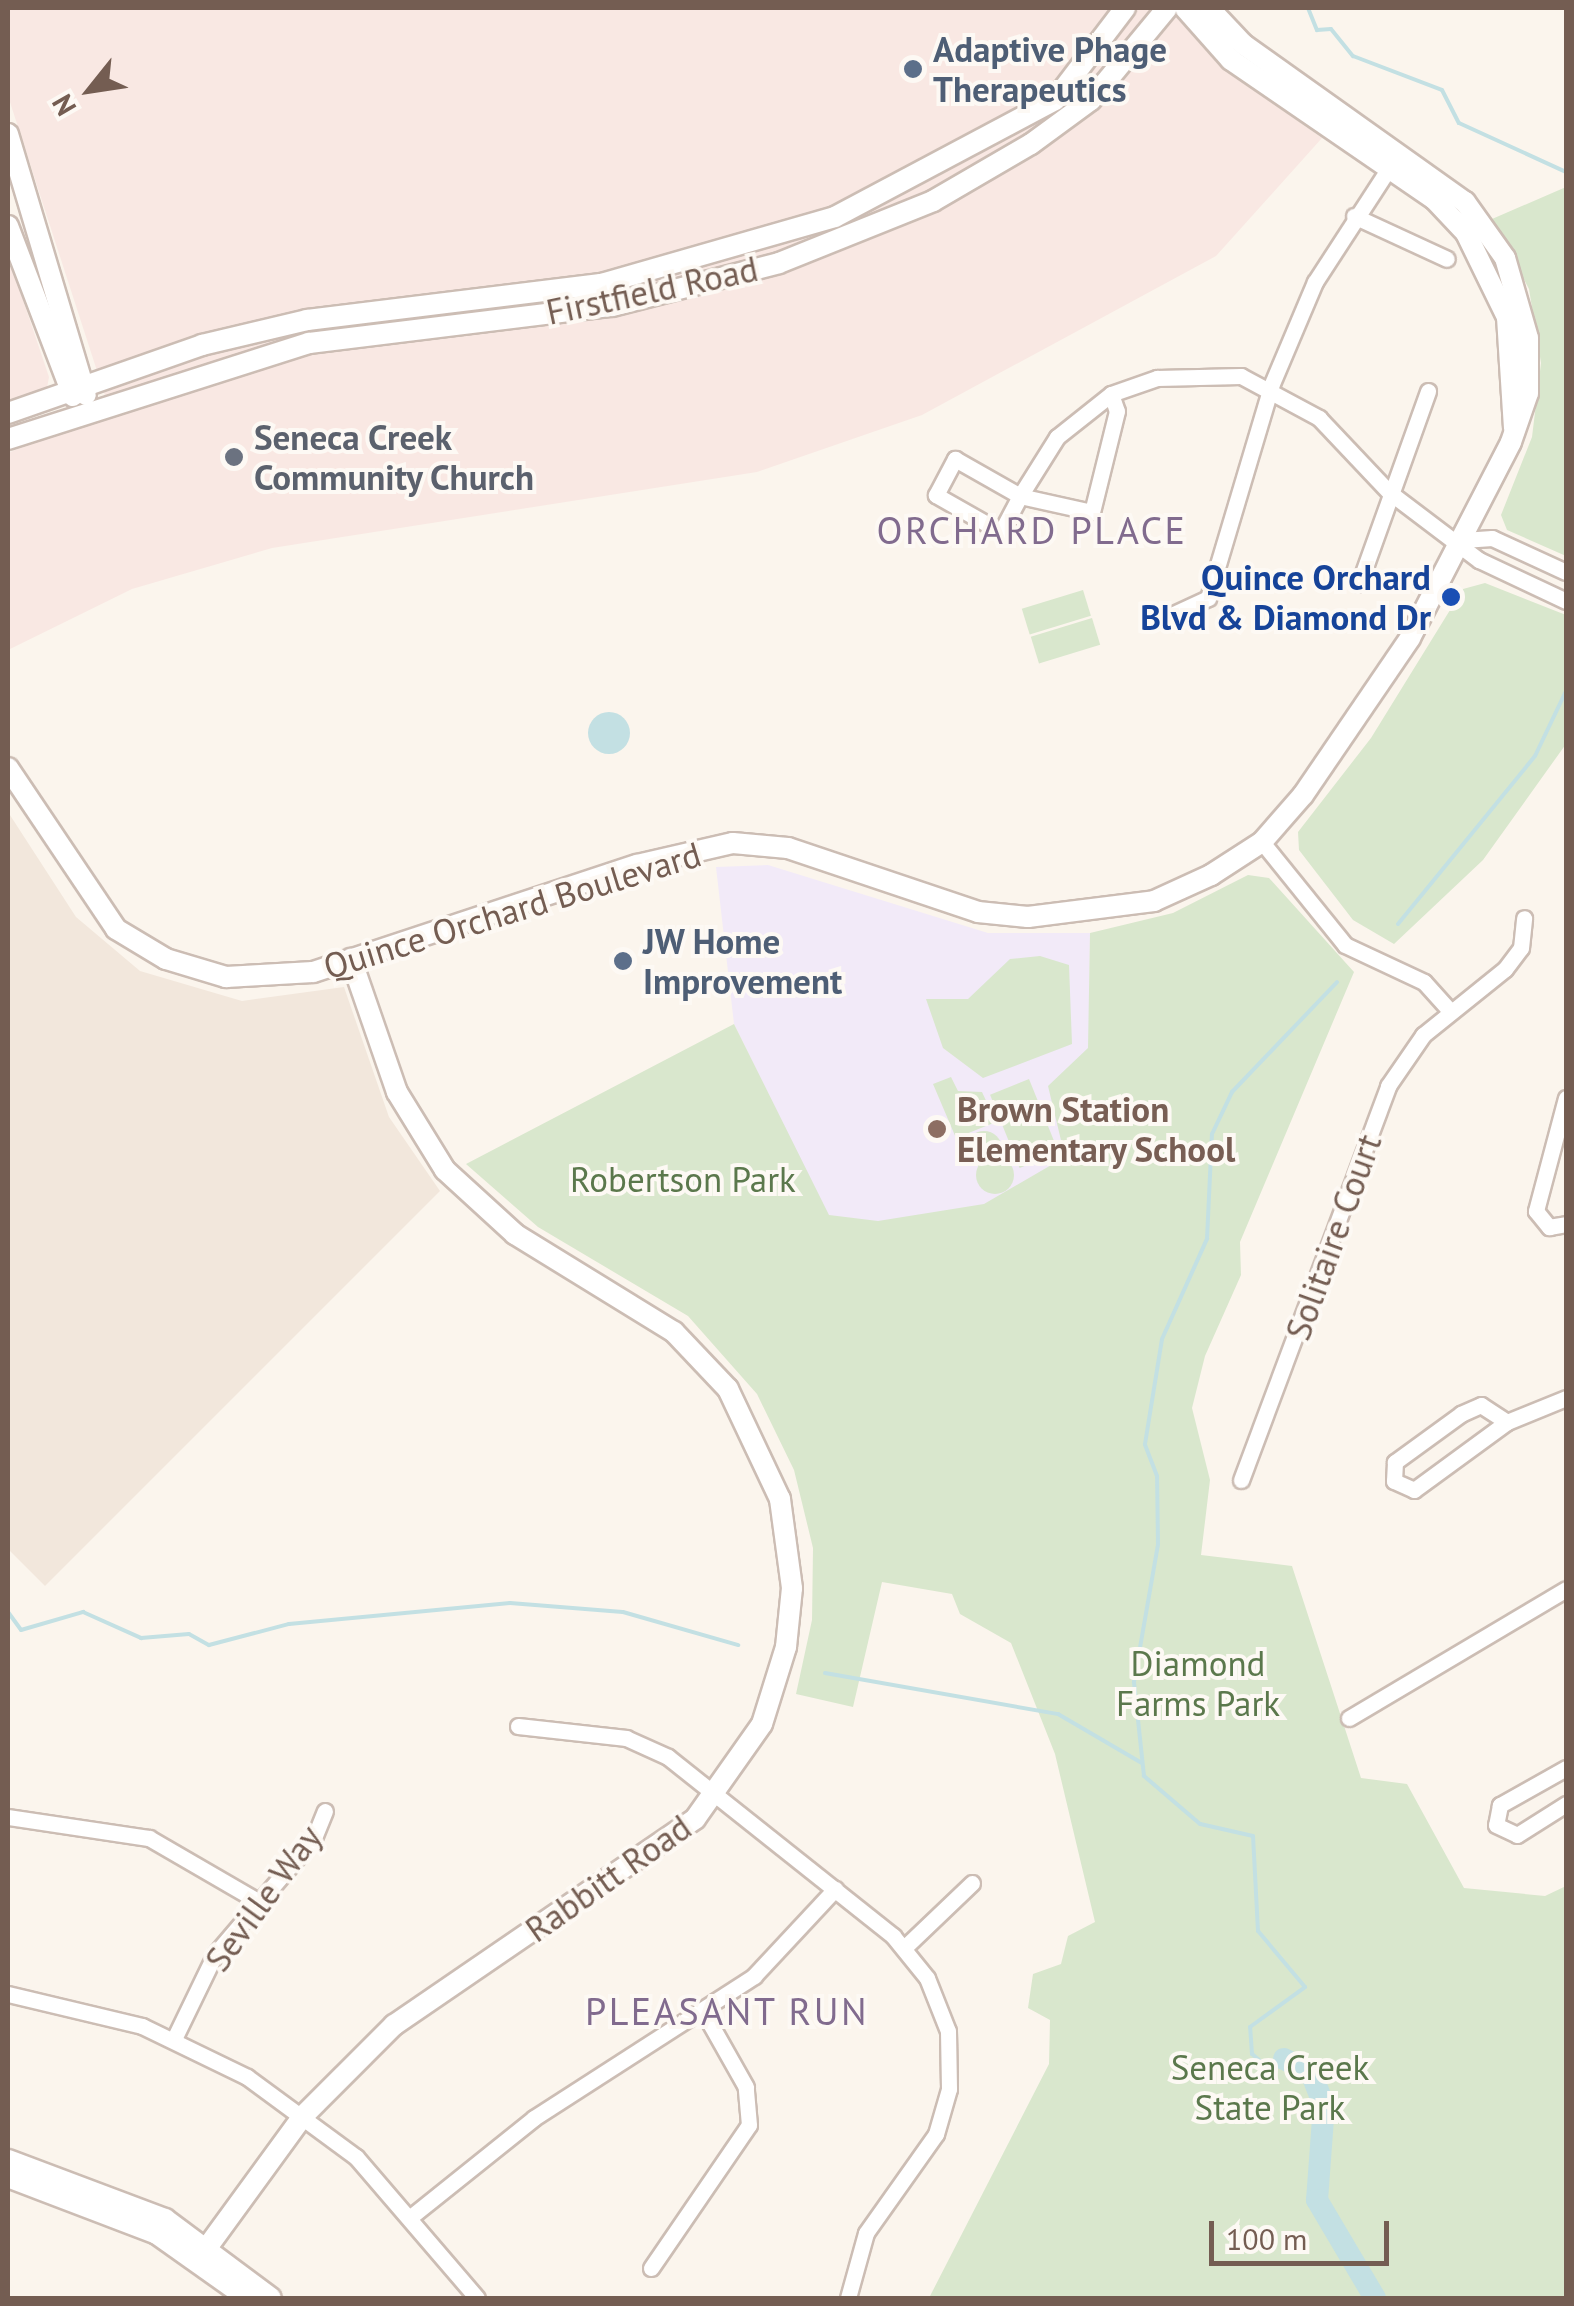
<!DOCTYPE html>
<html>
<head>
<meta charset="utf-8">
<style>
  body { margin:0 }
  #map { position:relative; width:1574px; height:2306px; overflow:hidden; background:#fbf5ed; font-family:"PT Sans",sans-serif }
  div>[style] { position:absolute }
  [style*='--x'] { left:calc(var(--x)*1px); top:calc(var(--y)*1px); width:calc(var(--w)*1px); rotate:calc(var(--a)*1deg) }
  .residential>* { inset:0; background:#f2e7dc }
  .commercial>* { inset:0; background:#f9e8e3 }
  .education>* { inset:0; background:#f2eaf8 }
  .green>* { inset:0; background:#d9e7cd; transform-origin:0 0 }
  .round { border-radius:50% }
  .water>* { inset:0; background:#c3e0e3 }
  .stream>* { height:4px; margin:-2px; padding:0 2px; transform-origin:2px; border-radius:2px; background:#c3e0e3 }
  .river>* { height:22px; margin:-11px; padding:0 11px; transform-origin:11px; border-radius:11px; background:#c3e0e3 }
  .roads { filter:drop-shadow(2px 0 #ccbdb4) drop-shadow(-2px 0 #ccbdb4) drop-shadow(0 2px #ccbdb4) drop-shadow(0 -2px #ccbdb4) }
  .street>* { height:15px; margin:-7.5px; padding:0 7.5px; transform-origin:7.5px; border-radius:7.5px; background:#fff }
  .secondary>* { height:20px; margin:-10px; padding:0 10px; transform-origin:10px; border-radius:10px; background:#fff }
  .dots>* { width:28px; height:28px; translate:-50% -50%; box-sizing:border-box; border:5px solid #fdf9f4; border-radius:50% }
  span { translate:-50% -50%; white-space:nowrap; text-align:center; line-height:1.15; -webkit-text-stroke:8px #fdf9f4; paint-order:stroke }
  .service-label { font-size:35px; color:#4e5e75; font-weight:700 }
  .left { translate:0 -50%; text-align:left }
  .street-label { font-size:35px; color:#745d52 }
  .worship-label { font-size:35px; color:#5b616d; font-weight:700 }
  .transit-label { font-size:35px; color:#164399; font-weight:700 }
  .right { translate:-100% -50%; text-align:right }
  .education-label { font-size:35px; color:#785e54; font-weight:700 }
  .park-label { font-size:35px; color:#5b784c }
  .neighbourhood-label { font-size:38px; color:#816b8e; letter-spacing:2.5px }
  .frame { position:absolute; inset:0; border:10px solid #745d52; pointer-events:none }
  .north { position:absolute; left:40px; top:40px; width:100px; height:100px; -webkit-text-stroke:8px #fdf9f4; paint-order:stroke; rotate:240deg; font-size:28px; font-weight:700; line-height:40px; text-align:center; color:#745d52 }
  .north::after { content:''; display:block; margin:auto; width:35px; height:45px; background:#745d52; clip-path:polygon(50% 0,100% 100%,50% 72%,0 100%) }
  .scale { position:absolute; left:1209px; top:2221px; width:180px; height:45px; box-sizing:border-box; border:5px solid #745d52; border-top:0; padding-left:12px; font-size:30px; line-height:35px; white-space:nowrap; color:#745d52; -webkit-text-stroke:8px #fdf9f4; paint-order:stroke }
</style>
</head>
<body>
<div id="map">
  <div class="residential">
    <div style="clip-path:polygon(8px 812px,76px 917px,140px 971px,242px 1001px,344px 987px,389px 1117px,440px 1191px,45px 1586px,8px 1549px)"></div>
  </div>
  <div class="commercial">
    <div style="clip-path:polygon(8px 8px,1171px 8px,1232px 75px,1322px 138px,1216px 256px,922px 415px,757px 472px,272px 548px,132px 589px,8px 650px,8px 453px,110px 411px,8px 96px)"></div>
    <div style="clip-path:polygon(8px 255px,49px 377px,47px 388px,8px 404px)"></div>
  </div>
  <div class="education">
    <div style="clip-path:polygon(768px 865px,988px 933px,1090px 933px,1085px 1439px,950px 1465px,734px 1024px,716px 867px)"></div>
  </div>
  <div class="green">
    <div style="clip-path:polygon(1566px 187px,1566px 556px,1507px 530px,1501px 515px,1532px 437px,1541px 363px,1529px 289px,1492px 219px)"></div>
    <div style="clip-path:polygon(1485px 583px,1566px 615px,1566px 744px,1483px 860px,1394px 944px,1353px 920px,1299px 850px,1298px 832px,1371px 738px,1463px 589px)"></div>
    <div style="left:1083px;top:590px;width:27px;height:64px;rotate:73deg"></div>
    <div style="left:1092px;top:618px;width:28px;height:64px;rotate:73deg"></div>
    <div style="clip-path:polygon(1248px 875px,1269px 878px,1354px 972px,1240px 1242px,1241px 1275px,1205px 1356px,1192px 1408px,1210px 1480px,1201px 1555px,1292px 1566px,1361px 1778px,1407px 1784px,1464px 1888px,1545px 1896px,1566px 1886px,1566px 2298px,929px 2298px,1049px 2064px,1050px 2020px,1028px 2008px,1033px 1974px,1061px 1964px,1068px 1936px,1095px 1922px,1055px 1754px,1011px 1643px,960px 1614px,952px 1594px,882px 1582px,853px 1707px,796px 1694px,812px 1620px,813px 1548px,794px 1470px,757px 1394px,688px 1316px,538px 1227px,466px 1164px,734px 1024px,829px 1215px,878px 1221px,984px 1204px,1065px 1157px,1048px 1086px,1088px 1048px,1090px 933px,1173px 913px)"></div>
    <div style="clip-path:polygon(1040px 956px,1069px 965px,1072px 1044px,983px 1078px,943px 1048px,926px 999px,968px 999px,1010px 959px)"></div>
    <div style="clip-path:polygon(951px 1077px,958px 1091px,982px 1092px,996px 1122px,956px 1138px,933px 1084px)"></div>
    <div style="left:1029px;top:1079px;width:79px;height:42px;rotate:68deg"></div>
    <div class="round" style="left:966px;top:1131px;width:36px;height:36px"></div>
    <div class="round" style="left:976px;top:1156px;width:38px;height:38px"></div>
  </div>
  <div class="water">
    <div class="round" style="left:588px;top:712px;width:42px;height:42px"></div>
  </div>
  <div class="stream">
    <div style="--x:1308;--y:8;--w:24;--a:68"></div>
    <div style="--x:1317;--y:30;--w:14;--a:-4"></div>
    <div style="--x:1331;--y:29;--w:35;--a:51"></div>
    <div style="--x:1353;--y:56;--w:95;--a:20.9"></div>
    <div style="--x:1442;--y:90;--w:37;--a:63"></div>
    <div style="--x:1459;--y:123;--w:118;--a:24.6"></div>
    <div style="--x:1398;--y:924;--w:217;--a:-50.8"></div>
    <div style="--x:1535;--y:756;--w:72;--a:-64.5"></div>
    <div style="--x:8;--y:1612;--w:22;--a:54"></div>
    <div style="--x:21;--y:1630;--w:65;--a:-16.2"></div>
    <div style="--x:83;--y:1612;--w:64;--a:24.1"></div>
    <div style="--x:141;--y:1638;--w:48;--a:-4.8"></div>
    <div style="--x:189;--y:1634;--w:23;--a:29"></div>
    <div style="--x:209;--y:1645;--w:83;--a:-14.7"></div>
    <div style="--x:289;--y:1624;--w:222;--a:-5.4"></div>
    <div style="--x:510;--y:1603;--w:113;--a:4.6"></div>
    <div style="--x:623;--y:1612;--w:120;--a:16"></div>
    <div style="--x:825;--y:1673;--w:237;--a:10"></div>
    <div style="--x:1058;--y:1714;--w:97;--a:30.3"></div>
    <div style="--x:1284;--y:2059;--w:19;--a:159"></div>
    <div style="--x:1266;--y:2066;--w:18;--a:-139"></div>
    <div style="--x:1252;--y:2054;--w:27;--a:-94"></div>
    <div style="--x:1250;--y:2027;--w:68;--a:-36"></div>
    <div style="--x:1305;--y:1987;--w:73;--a:-130"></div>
    <div style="--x:1258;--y:1931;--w:95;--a:-93"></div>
    <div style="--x:1253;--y:1836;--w:54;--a:-167.2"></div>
    <div style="--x:1200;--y:1824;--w:74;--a:-139.4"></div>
    <div style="--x:1144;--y:1776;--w:95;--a:-96.1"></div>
    <div style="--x:1134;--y:1682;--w:140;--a:-80.1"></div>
    <div style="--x:1158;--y:1544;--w:68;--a:-90.8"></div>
    <div style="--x:1157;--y:1476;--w:34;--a:-111"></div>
    <div style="--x:1145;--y:1444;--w:106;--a:-80.8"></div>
    <div style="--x:1162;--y:1339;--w:110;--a:-65.8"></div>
    <div style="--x:1207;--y:1239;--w:105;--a:-87.3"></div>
    <div style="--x:1212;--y:1134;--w:47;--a:-64.5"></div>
    <div style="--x:1232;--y:1092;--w:152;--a:-46.3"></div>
  </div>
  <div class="river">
    <div style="--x:1284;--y:2059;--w:30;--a:27"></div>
    <div style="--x:1311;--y:2073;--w:35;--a:68"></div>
    <div style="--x:1324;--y:2105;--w:95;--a:94.2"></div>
    <div style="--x:1317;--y:2200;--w:114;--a:59.4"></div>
  </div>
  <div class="roads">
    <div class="street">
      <div style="--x:1354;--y:216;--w:102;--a:24.8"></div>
      <div style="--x:1111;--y:394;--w:18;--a:71"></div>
      <div style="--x:1117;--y:411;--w:104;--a:103.9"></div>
      <div style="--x:1092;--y:512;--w:74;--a:-167.5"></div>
      <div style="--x:1020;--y:496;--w:70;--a:-57.9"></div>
      <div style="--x:1057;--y:437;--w:69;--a:-38.5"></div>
      <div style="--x:1111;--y:394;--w:49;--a:-19.2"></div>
      <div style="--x:1157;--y:378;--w:84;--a:-1.4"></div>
      <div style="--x:1241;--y:376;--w:89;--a:28.3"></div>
      <div style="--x:1319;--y:418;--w:102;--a:46.6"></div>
      <div style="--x:1389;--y:492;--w:113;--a:37.1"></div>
      <div style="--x:1479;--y:560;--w:96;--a:25.2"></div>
      <div style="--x:955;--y:459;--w:75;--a:29.6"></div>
      <div style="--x:1020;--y:496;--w:41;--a:117.8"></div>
      <div style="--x:1001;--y:532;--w:75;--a:-150.4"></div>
      <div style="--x:936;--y:495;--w:41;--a:-62.2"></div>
      <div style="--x:1463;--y:540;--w:29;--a:-4"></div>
      <div style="--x:1492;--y:538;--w:81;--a:24.7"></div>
      <div style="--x:1359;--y:584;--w:205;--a:-70.3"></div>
      <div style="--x:1163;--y:619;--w:50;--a:-25"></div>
      <div style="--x:1208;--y:598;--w:221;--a:-73.4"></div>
      <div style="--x:1271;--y:386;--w:113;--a:-67.1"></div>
      <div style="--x:1315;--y:282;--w:136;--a:-57"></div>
      <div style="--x:1262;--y:842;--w:132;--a:51.1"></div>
      <div style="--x:1345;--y:945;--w:87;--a:25.1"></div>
      <div style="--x:1424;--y:982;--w:40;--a:48"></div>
      <div style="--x:1566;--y:1098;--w:117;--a:104.9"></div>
      <div style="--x:1536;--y:1211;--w:21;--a:51"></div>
      <div style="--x:1549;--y:1227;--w:17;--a:-10"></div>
      <div style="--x:1507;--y:1422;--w:31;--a:-147"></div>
      <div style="--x:1481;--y:1405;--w:22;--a:156"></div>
      <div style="--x:1461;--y:1414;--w:82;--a:144"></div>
      <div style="--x:1395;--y:1462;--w:19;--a:93"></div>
      <div style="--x:1394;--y:1481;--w:22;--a:24"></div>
      <div style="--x:1414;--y:1490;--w:115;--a:-36.2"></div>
      <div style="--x:1507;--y:1422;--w:64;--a:-22.1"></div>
      <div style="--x:1241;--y:1480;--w:421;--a:-69.5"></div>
      <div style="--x:1388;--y:1086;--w:62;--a:-55.5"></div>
      <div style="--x:1423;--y:1035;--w:105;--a:-38.8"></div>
      <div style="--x:1505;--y:969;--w:26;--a:-53"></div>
      <div style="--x:1521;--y:948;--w:30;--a:-84"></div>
      <div style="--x:1349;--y:1718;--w:252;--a:-30.7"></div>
      <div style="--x:518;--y:1726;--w:109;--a:6.3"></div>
      <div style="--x:626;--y:1738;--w:46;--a:24.3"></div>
      <div style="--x:668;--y:1757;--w:288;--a:38.5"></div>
      <div style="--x:893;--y:1936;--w:54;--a:51"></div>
      <div style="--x:927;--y:1978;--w:57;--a:68.4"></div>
      <div style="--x:948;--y:2031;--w:58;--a:89"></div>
      <div style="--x:949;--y:2089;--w:47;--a:106.1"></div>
      <div style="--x:936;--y:2134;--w:121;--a:125.3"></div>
      <div style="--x:866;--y:2233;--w:67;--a:105.5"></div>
      <div style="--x:1566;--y:1768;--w:76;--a:150.7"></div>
      <div style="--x:1500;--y:1805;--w:20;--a:101"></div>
      <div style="--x:1496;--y:1825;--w:23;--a:25"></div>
      <div style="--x:1517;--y:1835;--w:58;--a:-32.3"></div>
      <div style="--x:8;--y:1817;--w:143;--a:8.5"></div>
      <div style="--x:149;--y:1838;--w:124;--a:30.1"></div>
      <div style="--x:904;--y:1948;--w:94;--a:-43.7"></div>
      <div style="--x:8;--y:1994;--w:138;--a:13.4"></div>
      <div style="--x:142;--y:2026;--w:117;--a:25.9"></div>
      <div style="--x:247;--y:2077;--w:135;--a:36.3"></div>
      <div style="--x:356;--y:2157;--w:186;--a:49.4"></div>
      <div style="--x:174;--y:2039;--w:94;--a:-64.2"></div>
      <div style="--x:215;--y:1954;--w:153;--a:-49.5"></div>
      <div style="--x:314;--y:1838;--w:29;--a:-68"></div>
      <div style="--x:413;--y:2215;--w:155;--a:-38.7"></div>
      <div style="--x:534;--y:2118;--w:262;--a:-32.8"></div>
      <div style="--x:754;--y:1976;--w:119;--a:-47"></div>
      <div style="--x:651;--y:2268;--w:173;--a:-55.6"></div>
      <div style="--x:749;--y:2125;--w:38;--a:-95"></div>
      <div style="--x:746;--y:2087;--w:87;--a:-119.5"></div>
    </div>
    <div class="secondary">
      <div style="--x:1185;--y:8;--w:69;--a:48.5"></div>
      <div style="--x:1231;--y:60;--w:246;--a:34.4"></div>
      <div style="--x:1434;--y:199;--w:47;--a:46.7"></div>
      <div style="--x:1466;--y:233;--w:93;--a:64"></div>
      <div style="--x:1507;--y:317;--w:111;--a:86.4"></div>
      <div style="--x:8;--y:134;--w:272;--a:73.4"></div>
      <div style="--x:8;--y:226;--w:182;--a:69.1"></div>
      <div style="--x:8;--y:413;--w:206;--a:-19.3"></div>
      <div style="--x:202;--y:345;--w:108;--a:-13.4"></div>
      <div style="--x:307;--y:320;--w:296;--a:-7"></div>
      <div style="--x:601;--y:284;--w:243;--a:-16"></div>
      <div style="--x:835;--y:217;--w:249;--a:-28"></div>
      <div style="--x:1055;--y:100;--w:116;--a:-52.7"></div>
      <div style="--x:8;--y:439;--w:316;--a:-17.7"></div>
      <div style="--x:309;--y:343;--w:305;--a:-7"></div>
      <div style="--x:612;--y:306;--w:172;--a:-14.4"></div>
      <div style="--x:779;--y:263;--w:166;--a:-21.9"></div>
      <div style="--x:933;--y:201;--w:113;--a:-30.2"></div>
      <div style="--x:1031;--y:144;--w:74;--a:-36.3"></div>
      <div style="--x:1091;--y:100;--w:119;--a:-50.4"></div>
      <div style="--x:8;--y:768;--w:194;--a:56.1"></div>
      <div style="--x:116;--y:929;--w:58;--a:31"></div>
      <div style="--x:166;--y:959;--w:63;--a:16.7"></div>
      <div style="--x:226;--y:977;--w:87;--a:-3.3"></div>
      <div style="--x:313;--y:972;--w:341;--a:-18.3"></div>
      <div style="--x:637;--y:865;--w:98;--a:-12.9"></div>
      <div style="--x:733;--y:843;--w:55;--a:5.2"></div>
      <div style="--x:788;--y:848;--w:200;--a:18.6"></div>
      <div style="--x:978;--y:912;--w:50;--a:5.7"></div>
      <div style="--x:1028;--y:917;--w:127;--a:-7.2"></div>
      <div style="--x:1154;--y:901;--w:63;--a:-24.5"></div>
      <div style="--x:1211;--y:875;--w:61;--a:-32.9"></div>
      <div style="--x:1262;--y:842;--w:62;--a:-48.9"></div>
      <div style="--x:1303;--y:795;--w:190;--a:-55.7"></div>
      <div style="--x:1410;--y:638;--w:220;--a:-62.7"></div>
      <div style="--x:1511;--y:442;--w:52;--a:-70.9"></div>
      <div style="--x:1528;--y:393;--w:55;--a:-90"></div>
      <div style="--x:1528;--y:338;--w:83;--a:-106"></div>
      <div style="--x:1505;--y:258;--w:69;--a:-125.5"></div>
      <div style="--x:1465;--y:202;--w:271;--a:-144.6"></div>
      <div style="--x:1244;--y:45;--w:51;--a:-133.4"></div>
      <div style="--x:8;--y:2160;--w:168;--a:20.6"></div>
      <div style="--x:165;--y:2219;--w:132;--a:36.7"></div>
      <div style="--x:8;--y:2177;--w:160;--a:20.9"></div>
      <div style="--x:157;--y:2234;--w:110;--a:35.4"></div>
      <div style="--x:198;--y:2260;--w:178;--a:-53.9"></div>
      <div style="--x:303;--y:2116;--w:129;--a:-45"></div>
      <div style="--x:394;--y:2025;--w:365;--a:-34.4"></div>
      <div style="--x:695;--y:1819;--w:116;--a:-54.8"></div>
      <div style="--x:762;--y:1724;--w:81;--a:-72.7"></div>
      <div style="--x:786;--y:1647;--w:59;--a:-84.2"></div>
      <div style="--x:792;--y:1588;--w:90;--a:-97.7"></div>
      <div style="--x:780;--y:1499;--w:122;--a:-115.3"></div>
      <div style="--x:728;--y:1389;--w:79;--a:-133.5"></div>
      <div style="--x:674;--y:1332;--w:187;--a:-148.4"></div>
      <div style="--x:515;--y:1234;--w:95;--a:-137.6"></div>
      <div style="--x:445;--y:1170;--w:92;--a:-121.6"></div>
      <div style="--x:397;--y:1092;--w:141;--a:-109.1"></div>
    </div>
  </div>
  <div class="dots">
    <div style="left:913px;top:69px;background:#5c6f8a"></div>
    <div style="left:234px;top:457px;background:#6b7280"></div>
    <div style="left:1451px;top:597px;background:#1a4fb4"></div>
    <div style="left:623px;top:961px;background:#5c6f8a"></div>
    <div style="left:937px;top:1129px;background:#8d6e63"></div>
  </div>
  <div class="service-label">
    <span class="left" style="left:933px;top:69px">Adaptive Phage<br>Therapeutics</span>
    <span class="left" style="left:643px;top:961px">JW Home<br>Improvement</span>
  </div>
  <div class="street-label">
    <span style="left:652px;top:290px;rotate:-12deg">Firstfield Road</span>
    <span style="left:512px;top:910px;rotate:-17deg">Quince Orchard Boulevard</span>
    <span style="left:1333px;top:1237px;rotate:-70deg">Solitaire Court</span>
    <span style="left:608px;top:1878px;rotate:-35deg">Rabbitt Road</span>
    <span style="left:263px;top:1898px;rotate:-54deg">Seville Way</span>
  </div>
  <div class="worship-label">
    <span class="left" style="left:254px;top:457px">Seneca Creek<br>Community Church</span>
  </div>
  <div class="transit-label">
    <span class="right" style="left:1431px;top:597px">Quince Orchard<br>Blvd &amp; Diamond Dr</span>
  </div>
  <div class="education-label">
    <span class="left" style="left:957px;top:1129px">Brown Station<br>Elementary School</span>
  </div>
  <div class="park-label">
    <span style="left:683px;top:1179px">Robertson Park</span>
    <span style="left:1198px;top:1683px">Diamond<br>Farms Park</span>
    <span style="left:1270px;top:2087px">Seneca Creek<br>State Park</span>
  </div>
  <div class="neighbourhood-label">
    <span style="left:1032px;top:530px">ORCHARD PLACE</span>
    <span style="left:727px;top:2011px">PLEASANT RUN</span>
  </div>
  <div class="frame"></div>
  <div class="north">N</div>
  <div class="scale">100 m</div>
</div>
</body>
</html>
